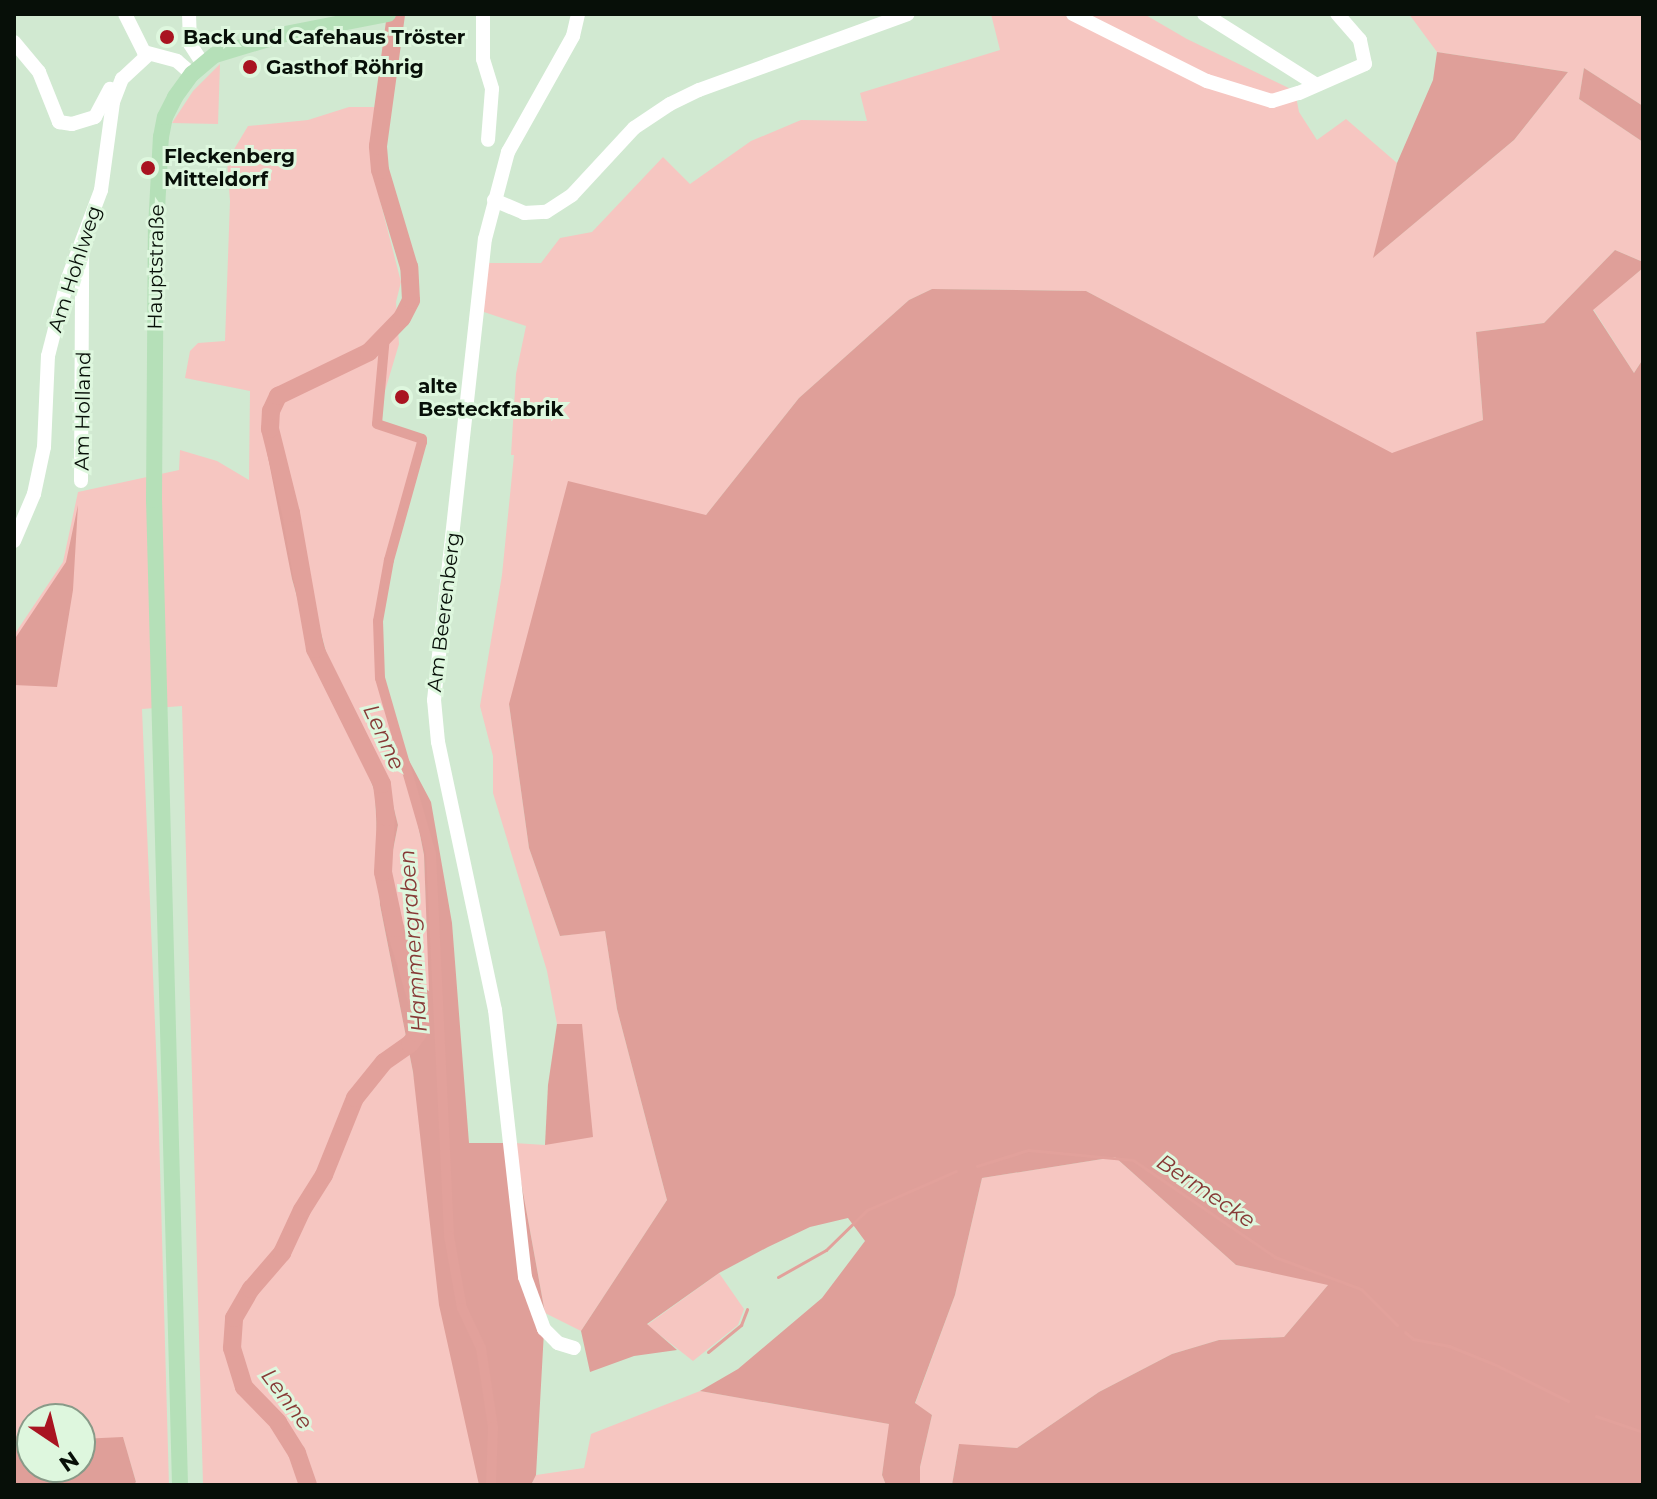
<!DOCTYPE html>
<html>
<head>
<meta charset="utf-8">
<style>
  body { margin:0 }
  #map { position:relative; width:1657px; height:1499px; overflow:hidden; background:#d1e9d1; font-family:Montserrat,sans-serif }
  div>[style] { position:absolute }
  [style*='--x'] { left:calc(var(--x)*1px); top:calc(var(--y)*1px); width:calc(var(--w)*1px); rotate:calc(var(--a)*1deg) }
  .green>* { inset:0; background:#f6c6c1 }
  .forest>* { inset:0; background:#df9f99 }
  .stream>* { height:3px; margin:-1.5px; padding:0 1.5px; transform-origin:1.5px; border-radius:1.5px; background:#e2a19b }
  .canal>* { height:10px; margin:-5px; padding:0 5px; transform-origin:5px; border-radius:5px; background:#e2a19b }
  .river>* { height:18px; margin:-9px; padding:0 9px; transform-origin:9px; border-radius:9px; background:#e2a19b }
  .minor>* { height:14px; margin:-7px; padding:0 7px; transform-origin:7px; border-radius:7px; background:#fff }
  .major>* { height:16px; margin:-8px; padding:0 8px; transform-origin:8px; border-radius:8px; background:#b5e0b8 }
  .dots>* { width:22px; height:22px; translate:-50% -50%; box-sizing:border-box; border:4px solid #def7de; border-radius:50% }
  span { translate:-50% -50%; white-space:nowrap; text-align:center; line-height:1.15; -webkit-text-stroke:6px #def7de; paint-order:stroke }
  .poi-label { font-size:20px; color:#070f08; font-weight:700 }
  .left { translate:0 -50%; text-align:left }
  .street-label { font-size:20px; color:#070f08 }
  .water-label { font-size:22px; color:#873936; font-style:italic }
  .frame { position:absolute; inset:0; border:16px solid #070f08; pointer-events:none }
  .north { position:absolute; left:16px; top:1403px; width:80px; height:80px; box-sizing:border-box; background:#def7de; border:2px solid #889a88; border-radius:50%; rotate:145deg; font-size:22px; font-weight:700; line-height:32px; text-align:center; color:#070f08 }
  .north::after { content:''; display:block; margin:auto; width:28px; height:36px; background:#a91421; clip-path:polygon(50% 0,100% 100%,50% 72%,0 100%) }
</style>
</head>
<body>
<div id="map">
  <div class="green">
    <div style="clip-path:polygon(991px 14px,1144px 14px,1187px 39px,1295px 91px,1299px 112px,1317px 140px,1346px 119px,1397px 163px,1374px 257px,1514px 140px,1568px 72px,1437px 52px,1409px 14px,1643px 14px,1643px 106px,1584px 68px,1579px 99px,1643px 142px,1643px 262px,1615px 250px,1544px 323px,1476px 332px,1483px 420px,1391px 454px,1086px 291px,932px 289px,909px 300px,799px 398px,706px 515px,509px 704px,529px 848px,560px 936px,605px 930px,617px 1009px,667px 1200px,581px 1331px,545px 1313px,514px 1143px,545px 1145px,581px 1024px,557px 1024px,547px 971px,493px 793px,493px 756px,480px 706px,502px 575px,514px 455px,511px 455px,516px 374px,526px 326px,481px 311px,485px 263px,541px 263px,560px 238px,592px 232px,663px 157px,690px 184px,751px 141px,801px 120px,867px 121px,860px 93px,1000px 50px)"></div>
    <div style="clip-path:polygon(220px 64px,218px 124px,172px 123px,193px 91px)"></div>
    <div style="clip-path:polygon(349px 107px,374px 107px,376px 185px,401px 282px,396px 302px,399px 344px,376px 421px,381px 429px,422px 439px,409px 499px,389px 560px,378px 621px,378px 652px,380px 678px,403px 749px,424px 855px,430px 991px,420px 985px,388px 875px,398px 825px,389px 789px,329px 663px,309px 587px,278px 440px,286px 535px,292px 579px,314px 657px,361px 751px,375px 793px,380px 905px,413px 1072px,479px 1484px,203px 1485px,182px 706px,142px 709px,158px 1096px,169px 1485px,133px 1485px,136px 1482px,123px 1438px,80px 1439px,80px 1419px,32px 1419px,32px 1439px,14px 1436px,14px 635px,63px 562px,78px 492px,179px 470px,180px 450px,217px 461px,249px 480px,250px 391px,185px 378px,190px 351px,198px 343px,225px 341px,230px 201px,227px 161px,248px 126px,308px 120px)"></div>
    <div style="clip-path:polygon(1643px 268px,1643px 359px,1634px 373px,1593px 309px)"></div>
    <div style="clip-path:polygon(1115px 1157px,1236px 1265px,1329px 1284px,1284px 1337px,1219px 1340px,1172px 1354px,1099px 1392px,1017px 1448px,959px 1445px,952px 1485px,920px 1485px,920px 1467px,932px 1415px,915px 1404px,955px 1295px,982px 1178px)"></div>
    <div style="clip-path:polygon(719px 1273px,744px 1309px,738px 1325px,693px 1361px,647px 1325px)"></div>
    <div style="clip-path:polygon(700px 1391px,890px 1424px,882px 1475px,886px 1485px,531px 1485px,536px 1475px,584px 1468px,591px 1434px)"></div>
  </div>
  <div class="forest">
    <div style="clip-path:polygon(1437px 52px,1568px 72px,1514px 140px,1373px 258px,1397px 163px,1433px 80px)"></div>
    <div style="clip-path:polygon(1584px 68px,1643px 106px,1643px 142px,1579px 99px)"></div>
    <div style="clip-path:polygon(1615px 250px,1643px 262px,1643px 268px,1593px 310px,1634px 373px,1643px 359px,1643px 1485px,952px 1485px,959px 1444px,1017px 1448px,1099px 1392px,1172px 1354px,1219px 1340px,1284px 1337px,1328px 1285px,1236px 1265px,1115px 1157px,982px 1178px,955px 1295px,915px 1403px,932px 1415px,920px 1467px,920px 1485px,886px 1485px,882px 1475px,889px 1424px,700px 1391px,738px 1369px,822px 1298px,865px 1241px,848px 1218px,810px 1227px,768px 1247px,719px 1273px,647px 1324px,677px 1350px,634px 1356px,590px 1372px,581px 1331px,667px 1200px,617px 1009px,605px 931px,560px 936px,529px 848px,509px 704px,568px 481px,706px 515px,799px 398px,909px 300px,932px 289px,1086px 291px,1392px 453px,1483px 420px,1476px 332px,1544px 323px)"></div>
    <div style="clip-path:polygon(278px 439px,309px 588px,329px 663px,389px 789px,398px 825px,388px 875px,420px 985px,429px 991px,424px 855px,403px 749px,431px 802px,452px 923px,469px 1143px,514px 1143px,545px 1313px,536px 1475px,531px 1485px,479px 1485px,439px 1305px,413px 1072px,380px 905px,375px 793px,361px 751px,314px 657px,292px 579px,266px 447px)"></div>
    <div style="clip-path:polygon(78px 505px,73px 590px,57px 687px,14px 685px,14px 640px,66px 562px)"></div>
    <div style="clip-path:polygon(557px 1024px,582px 1024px,593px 1137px,545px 1145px,548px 1085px)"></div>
    <div style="clip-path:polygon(14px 1436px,32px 1439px,32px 1467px,80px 1467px,80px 1439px,123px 1437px,136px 1482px,133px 1485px,14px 1485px)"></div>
  </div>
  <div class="stream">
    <div style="--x:977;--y:1166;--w:53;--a:-17.4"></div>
    <div style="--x:1028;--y:1150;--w:105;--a:5.4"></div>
    <div style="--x:1133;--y:1160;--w:172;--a:34.3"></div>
    <div style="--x:1275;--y:1257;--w:92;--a:20.4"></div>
    <div style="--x:1361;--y:1289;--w:51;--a:45"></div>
    <div style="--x:778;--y:1277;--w:55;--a:-29.4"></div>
    <div style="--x:826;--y:1250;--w:57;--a:-44.3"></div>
    <div style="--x:867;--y:1210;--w:97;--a:-23.7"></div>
    <div style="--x:1405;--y:1332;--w:11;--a:41"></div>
    <div style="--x:1413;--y:1339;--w:37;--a:11"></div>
    <div style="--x:1449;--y:1346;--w:48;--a:21.8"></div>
    <div style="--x:1494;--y:1364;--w:83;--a:26.6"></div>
    <div style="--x:708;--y:1352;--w:43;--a:-39.3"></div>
    <div style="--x:741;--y:1325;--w:17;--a:-69"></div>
    <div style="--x:1596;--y:1416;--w:50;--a:18.8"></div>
  </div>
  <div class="canal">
    <div style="--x:385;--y:336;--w:88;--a:95.2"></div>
    <div style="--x:377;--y:424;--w:47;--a:18.4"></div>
    <div style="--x:422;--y:439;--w:3;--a:90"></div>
    <div style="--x:422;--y:442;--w:123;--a:105.6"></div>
    <div style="--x:389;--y:560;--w:62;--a:100.2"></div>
    <div style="--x:378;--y:621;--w:57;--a:88"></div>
    <div style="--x:380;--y:678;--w:182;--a:73.8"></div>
    <div style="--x:431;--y:853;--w:383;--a:87.3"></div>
    <div style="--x:449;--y:1236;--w:73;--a:79.8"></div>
    <div style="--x:462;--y:1308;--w:44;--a:64.6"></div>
    <div style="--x:481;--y:1348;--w:80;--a:81.4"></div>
    <div style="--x:493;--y:1427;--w:58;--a:92"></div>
  </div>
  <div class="river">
    <div style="--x:308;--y:1485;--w:34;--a:-109"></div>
    <div style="--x:297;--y:1453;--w:36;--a:-122"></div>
    <div style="--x:278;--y:1422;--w:49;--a:-134.2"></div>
    <div style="--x:244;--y:1387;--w:41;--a:-107.1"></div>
    <div style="--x:232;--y:1348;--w:30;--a:-86"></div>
    <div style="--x:234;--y:1318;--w:34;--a:-60"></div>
    <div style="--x:251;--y:1289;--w:48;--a:-49.3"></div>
    <div style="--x:282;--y:1253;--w:47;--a:-65.1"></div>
    <div style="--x:302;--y:1210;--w:41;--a:-57.8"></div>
    <div style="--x:324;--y:1175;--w:83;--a:-68.1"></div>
    <div style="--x:355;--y:1098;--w:46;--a:-51.1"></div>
    <div style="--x:384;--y:1062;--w:32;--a:-35"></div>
    <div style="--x:410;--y:1044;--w:14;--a:-54"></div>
    <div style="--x:418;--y:1033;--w:19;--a:-81"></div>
    <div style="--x:421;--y:1014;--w:90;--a:-106.8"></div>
    <div style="--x:395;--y:928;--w:57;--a:-102.1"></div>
    <div style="--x:383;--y:872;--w:55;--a:-86.9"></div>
    <div style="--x:386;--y:817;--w:33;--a:-97"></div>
    <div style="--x:382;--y:784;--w:151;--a:-116.4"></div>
    <div style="--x:315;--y:649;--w:138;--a:-100"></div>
    <div style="--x:291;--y:513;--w:87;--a:-104"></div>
    <div style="--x:270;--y:429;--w:18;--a:-87"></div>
    <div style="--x:271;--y:411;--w:17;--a:-65"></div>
    <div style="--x:278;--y:396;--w:101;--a:-25.8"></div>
    <div style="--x:369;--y:352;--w:47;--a:-45.9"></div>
    <div style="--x:402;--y:318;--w:20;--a:-63"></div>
    <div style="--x:411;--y:300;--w:33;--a:-93"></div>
    <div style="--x:409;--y:267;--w:101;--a:-106.6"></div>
    <div style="--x:380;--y:170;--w:24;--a:-95"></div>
    <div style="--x:378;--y:146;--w:133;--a:-82.2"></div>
  </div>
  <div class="minor">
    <div style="--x:125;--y:14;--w:42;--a:63.4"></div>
    <div style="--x:144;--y:52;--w:34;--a:15"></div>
    <div style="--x:177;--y:61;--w:20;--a:41"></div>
    <div style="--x:189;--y:14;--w:30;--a:88"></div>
    <div style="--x:190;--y:44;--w:24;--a:57"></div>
    <div style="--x:483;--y:14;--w:45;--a:90"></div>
    <div style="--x:483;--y:59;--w:31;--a:73"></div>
    <div style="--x:492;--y:89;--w:51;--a:94.5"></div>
    <div style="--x:1073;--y:14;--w:150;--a:26.6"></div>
    <div style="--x:1207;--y:81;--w:68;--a:17.1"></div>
    <div style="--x:1272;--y:101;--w:28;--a:-17"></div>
    <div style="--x:1299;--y:93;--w:72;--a:-23.7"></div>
    <div style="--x:1365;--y:64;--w:25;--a:-102"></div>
    <div style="--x:1360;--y:40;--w:35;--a:-131"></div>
    <div style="--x:1204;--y:14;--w:131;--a:32.2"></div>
    <div style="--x:14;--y:42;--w:39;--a:50"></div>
    <div style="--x:39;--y:72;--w:54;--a:68.2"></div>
    <div style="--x:59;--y:122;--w:13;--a:9"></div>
    <div style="--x:72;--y:124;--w:24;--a:-17"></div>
    <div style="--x:95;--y:117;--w:32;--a:-62"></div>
    <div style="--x:494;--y:200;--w:33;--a:23"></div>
    <div style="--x:524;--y:213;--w:22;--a:-3"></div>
    <div style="--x:546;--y:212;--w:31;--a:-33"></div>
    <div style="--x:572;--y:195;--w:91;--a:-47.2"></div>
    <div style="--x:634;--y:128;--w:43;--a:-33.7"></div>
    <div style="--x:670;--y:104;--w:32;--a:-26"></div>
    <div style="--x:699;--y:90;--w:222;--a:-20"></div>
    <div style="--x:81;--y:481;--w:227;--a:-89.7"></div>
    <div style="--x:14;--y:541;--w:51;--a:-66.9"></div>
    <div style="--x:34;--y:494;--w:48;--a:-78"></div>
    <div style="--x:44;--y:447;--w:91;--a:-87.5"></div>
    <div style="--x:48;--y:356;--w:81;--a:-75.6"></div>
    <div style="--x:68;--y:278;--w:94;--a:-69.4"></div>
    <div style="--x:101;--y:190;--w:89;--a:-82.2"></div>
    <div style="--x:113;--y:102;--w:25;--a:-69"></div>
    <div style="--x:122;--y:79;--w:37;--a:-43"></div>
    <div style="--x:574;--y:1348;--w:17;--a:-163"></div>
    <div style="--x:558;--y:1343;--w:20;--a:-135"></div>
    <div style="--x:544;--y:1329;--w:55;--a:-110.1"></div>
    <div style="--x:525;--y:1277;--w:269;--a:-96.4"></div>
    <div style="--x:495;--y:1010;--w:274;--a:-102"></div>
    <div style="--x:438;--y:742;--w:42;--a:-95.4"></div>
    <div style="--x:434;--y:700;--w:464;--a:-83.7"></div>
    <div style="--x:485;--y:239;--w:90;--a:-75.2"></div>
    <div style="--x:508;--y:152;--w:133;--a:-60.7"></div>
    <div style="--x:573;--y:36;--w:23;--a:-77"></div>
  </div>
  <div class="major">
    <div style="--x:180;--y:1485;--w:985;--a:-91.51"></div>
    <div style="--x:154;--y:500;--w:272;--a:-89.6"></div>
    <div style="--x:156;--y:228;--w:91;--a:-86.9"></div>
    <div style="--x:161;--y:137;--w:20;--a:-79"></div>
    <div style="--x:165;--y:117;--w:22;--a:-63"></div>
    <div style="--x:175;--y:97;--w:29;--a:-54"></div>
    <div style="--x:192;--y:74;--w:30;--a:-40"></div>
    <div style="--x:215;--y:55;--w:73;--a:-16.7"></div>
    <div style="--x:285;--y:34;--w:105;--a:-11"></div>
  </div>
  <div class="dots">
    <div style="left:167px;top:37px;background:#a91421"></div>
    <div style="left:250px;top:67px;background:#a91421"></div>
    <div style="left:148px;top:168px;background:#a91421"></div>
    <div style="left:402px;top:397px;background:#a91421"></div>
  </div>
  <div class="poi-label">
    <span class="left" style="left:183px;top:37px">Back und Cafehaus Tröster</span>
    <span class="left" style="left:266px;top:67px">Gasthof Röhrig</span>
    <span class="left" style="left:164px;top:168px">Fleckenberg<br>Mitteldorf</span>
    <span class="left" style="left:418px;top:398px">alte<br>Besteckfabrik</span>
  </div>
  <div class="street-label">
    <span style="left:156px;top:267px;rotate:-89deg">Hauptstraße</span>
    <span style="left:75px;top:269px;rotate:-72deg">Am Hohlweg</span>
    <span style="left:83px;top:411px;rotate:-89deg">Am Holland</span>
    <span style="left:444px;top:612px;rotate:-83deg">Am Beerenberg</span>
  </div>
  <div class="water-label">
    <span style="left:384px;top:737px;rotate:65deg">Lenne</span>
    <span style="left:413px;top:941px;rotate:-94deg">Hammergraben</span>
    <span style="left:1206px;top:1191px;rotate:34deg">Bermecke</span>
    <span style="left:287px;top:1399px;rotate:53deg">Lenne</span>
  </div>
  <div class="frame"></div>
  <div class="north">N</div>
</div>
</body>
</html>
